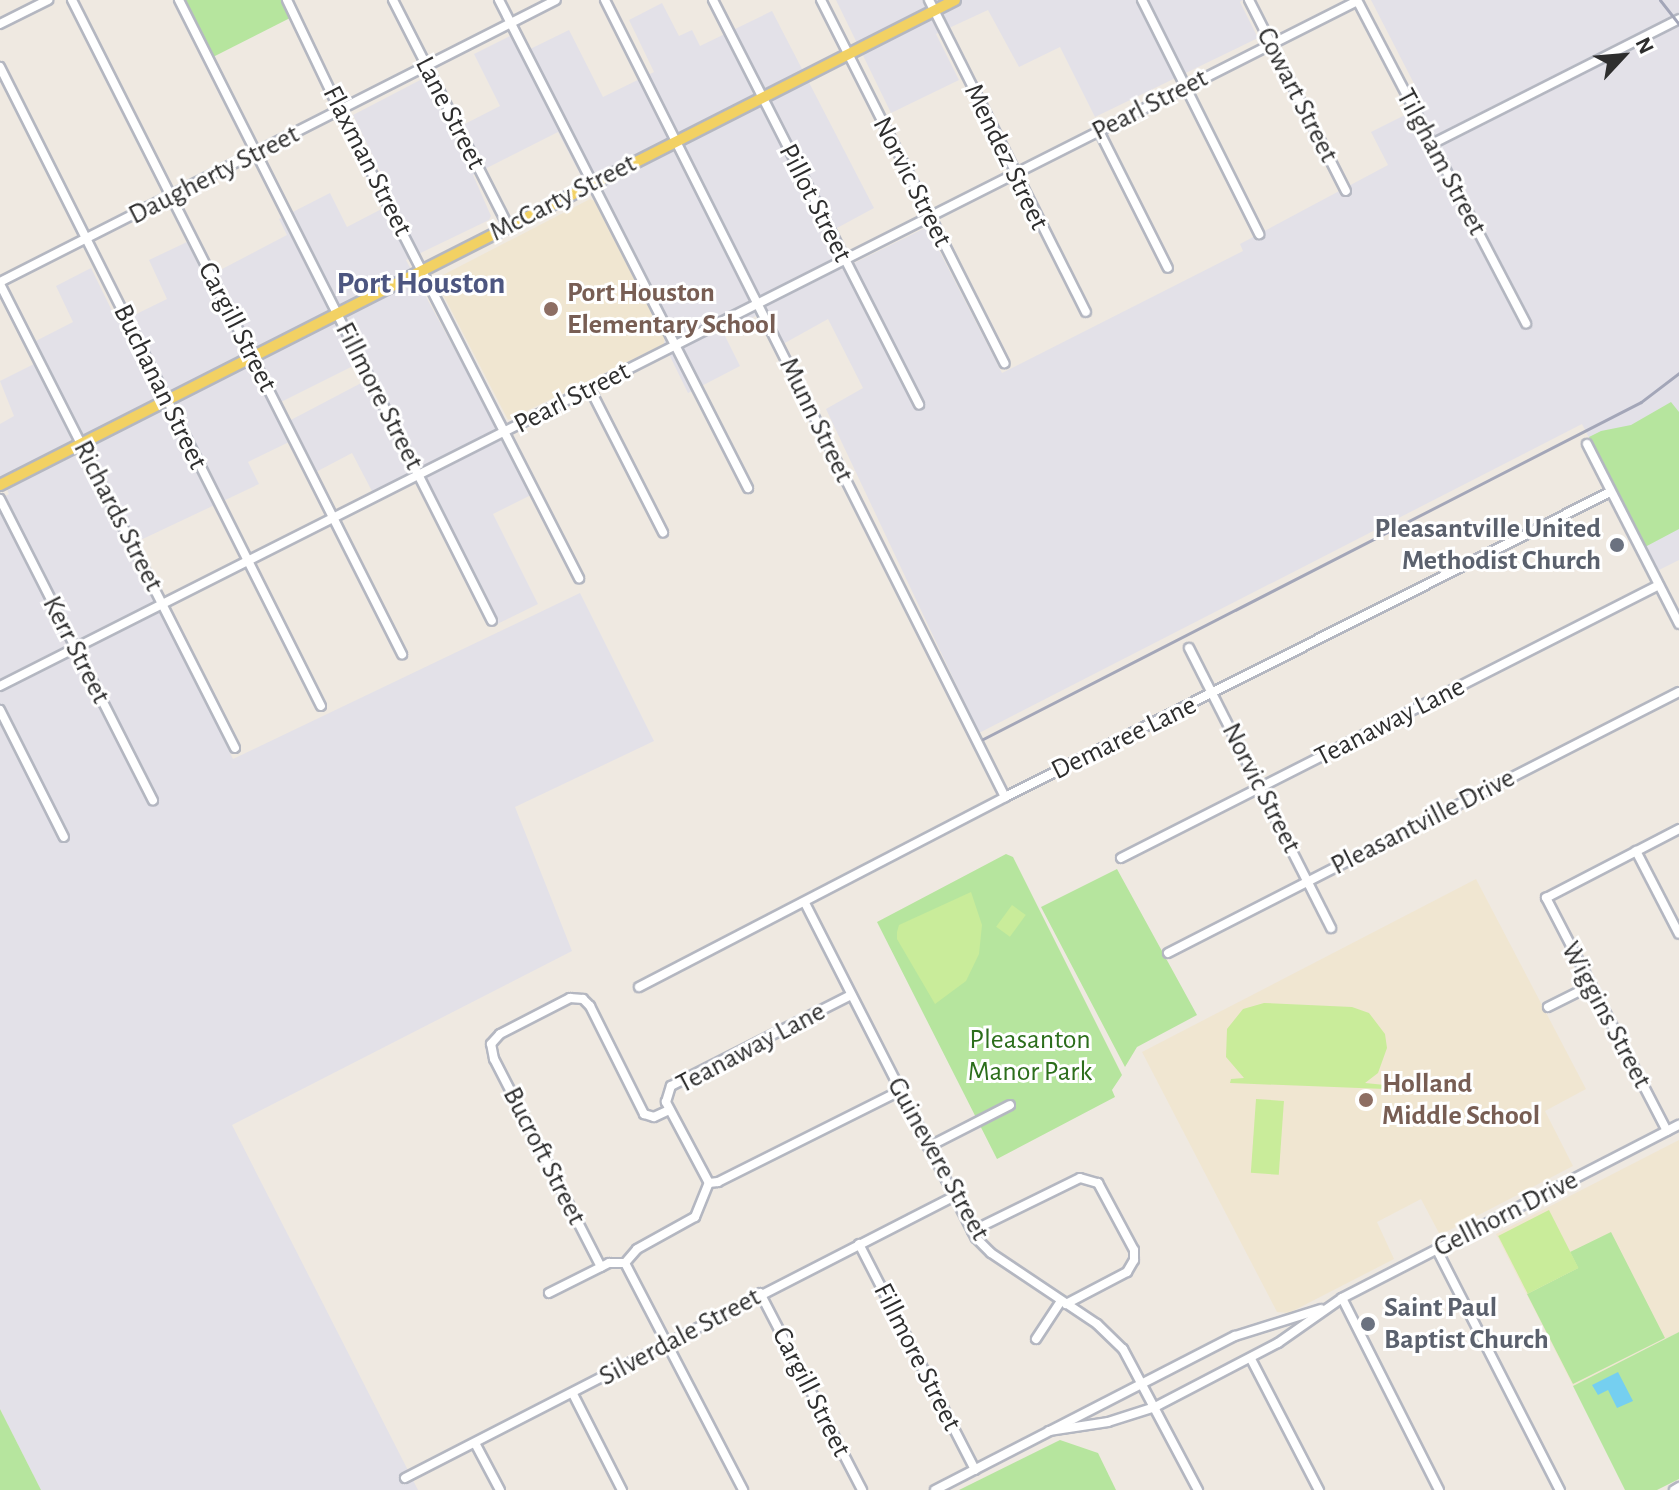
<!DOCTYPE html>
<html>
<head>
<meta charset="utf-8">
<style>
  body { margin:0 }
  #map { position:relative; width:1679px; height:1490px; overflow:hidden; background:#efe9e1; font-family:"Alegreya Sans",sans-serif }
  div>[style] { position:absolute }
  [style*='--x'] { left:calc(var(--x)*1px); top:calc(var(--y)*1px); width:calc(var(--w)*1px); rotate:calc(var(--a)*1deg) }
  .industrial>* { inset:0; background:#e3e1e8 }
  .education>* { inset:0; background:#f0e6d1 }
  .green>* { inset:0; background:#b6e59e }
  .pitch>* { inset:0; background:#c9ec9a; transform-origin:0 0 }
  .water>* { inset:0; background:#75cff0 }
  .roads { filter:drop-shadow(2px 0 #b4b7c1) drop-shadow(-2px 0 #b4b7c1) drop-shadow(0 2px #b4b7c1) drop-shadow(0 -2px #b4b7c1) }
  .minor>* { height:8px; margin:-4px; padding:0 4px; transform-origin:4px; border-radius:4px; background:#fff }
  .major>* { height:10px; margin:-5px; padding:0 5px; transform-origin:5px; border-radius:5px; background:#f2d163 }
  .rail>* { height:3px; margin:-1.5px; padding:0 1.5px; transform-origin:1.5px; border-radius:1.5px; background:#a3a6b8 }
  .dots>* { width:22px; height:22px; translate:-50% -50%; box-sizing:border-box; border:4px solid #fff; border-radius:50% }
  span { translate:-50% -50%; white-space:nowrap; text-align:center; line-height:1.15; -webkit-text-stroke:6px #fff; paint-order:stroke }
  .street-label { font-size:28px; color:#2e2e2e }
  .education-label { font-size:28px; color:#785e54; font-weight:700 }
  .left { translate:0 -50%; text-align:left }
  .worship-label { font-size:28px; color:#5b616d; font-weight:700 }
  .right { translate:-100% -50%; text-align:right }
  .park-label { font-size:28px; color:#2c6e1b }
  .quarter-label { font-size:32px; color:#4d5680; font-weight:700 }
  .north { position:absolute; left:1583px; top:16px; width:80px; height:80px; -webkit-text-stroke:6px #fff; paint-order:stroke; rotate:64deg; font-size:22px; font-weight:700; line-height:32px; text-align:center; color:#2e2e2e }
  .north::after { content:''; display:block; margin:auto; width:28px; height:36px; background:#2e2e2e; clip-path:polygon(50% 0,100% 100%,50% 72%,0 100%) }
</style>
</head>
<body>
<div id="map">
  <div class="industrial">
    <div style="clip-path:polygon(836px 0,1243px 0,1240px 2px,1258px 38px,1095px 117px,1060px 47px,1019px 67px,988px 10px,936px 34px,959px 80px,891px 113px)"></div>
    <div style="clip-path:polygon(1371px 0,1679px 0,1679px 560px,1657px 571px,1582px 424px,979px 733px,826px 409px,863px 388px,828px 319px,774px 349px,756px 316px,723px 332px,740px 366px,688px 393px,664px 344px,665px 335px,558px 132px,473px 175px,491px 216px,489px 220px,406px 260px,533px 494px,493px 514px,538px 604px,491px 627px,415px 474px,374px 495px,352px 453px,314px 473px,287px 422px,365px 381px,357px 364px,271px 407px,289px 442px,248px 462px,259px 484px,130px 545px,233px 759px,580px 593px,654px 741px,515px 807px,572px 951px,232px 1125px,418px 1490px,41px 1490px,0 1409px,0 499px,9px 494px,0 475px,0 424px,14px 416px,0 381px,34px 364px,26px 346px,73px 322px,56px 286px,91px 268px,118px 323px,167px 299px,149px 260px,187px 242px,205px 278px,287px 235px,279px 219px,330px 193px,347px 227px,395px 202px,353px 115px,424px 78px,451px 131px,500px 106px,474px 54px,510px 36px,520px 54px,569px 30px,603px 97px,654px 72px,629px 20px,662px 3px,679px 36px,692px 30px,700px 46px,772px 11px,874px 208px,824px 235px,840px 270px,927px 227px,1002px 373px,1243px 251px,1240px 244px,1388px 165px,1371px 132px,1425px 105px)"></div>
  </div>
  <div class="education">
    <div style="clip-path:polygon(590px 199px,597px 202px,665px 336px,664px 344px,508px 420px,437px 283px,441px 276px)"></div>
    <div style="clip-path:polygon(1476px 879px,1586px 1089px,1545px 1111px,1573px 1166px,1440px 1235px,1421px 1199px,1377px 1222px,1394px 1259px,1289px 1313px,1277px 1312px,1142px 1052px)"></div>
    <div style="clip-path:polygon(1679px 1140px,1679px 1332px,1573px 1386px,1496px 1234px)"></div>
  </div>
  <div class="green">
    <div style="clip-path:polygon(185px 0,284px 0,292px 17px,213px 57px)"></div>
    <div style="clip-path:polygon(1671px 402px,1679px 412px,1679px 529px,1645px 547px,1589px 437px,1601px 431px,1631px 425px)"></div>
    <div style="clip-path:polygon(1006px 854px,1013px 857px,1122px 1075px,1112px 1090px,1115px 1097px,997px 1159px,877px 922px)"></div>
    <div style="clip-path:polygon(1117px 869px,1197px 1015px,1137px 1047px,1125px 1067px,1041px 907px)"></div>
    <div style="clip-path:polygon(1611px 1232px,1665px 1338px,1573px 1384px,1527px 1294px,1578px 1268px,1570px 1252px)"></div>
    <div style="clip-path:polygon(1679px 1332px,1679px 1479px,1657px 1490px,1625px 1490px,1573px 1386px)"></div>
    <div style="clip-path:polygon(0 1409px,41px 1490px,0 1490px)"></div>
    <div style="clip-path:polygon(1060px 1440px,1098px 1453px,1116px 1490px,959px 1490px)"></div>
  </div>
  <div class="pitch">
    <div style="clip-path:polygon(971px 892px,982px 925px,979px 954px,966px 981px,935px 1004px,897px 939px,897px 932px,899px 925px)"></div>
    <div style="left:1012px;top:905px;width:17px;height:27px;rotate:36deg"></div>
    <div style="clip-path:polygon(1264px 1003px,1352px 1007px,1369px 1013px,1385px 1034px,1387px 1048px,1378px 1073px,1365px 1083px,1385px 1085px,1385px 1089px,1230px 1083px,1231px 1079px,1244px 1078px,1226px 1057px,1227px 1029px,1243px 1009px)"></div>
    <div style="left:1256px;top:1099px;width:28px;height:74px;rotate:4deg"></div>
    <div style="left:1549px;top:1210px;width:65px;height:57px;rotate:63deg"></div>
  </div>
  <div class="water">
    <div style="clip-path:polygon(1618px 1372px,1633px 1401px,1617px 1408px,1608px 1390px,1598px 1395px,1592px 1385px)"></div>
  </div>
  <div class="roads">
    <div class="minor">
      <div style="--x:72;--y:0;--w:733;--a:63.23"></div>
      <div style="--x:179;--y:0;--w:695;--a:63.25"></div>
      <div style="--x:287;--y:0;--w:123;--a:64.5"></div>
      <div style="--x:340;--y:111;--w:525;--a:62.9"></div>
      <div style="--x:393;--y:0;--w:254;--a:63"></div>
      <div style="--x:499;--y:0;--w:548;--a:62.97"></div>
      <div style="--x:605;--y:0;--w:892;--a:63.35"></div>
      <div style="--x:713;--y:0;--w:454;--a:63"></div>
      <div style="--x:821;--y:0;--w:407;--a:63.2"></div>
      <div style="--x:929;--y:0;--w:349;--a:63.3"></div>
      <div style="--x:1142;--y:0;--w:262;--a:63.4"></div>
      <div style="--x:1249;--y:0;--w:214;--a:63.1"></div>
      <div style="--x:1357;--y:0;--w:365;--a:62.4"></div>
      <div style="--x:0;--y:24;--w:54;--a:-26.6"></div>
      <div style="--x:0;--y:67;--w:715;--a:63.33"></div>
      <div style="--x:1099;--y:131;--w:153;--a:63.3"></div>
      <div style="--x:1432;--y:144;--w:277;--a:-26.8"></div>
      <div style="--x:0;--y:282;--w:623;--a:-26.89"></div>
      <div style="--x:0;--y:284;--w:520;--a:63.14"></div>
      <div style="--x:590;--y:389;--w:161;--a:63"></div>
      <div style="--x:1587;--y:444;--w:202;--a:62.9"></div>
      <div style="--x:0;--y:499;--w:338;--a:63.1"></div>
      <div style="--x:1189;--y:648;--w:314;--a:63.1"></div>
      <div style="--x:0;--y:686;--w:1520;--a:-26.78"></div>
      <div style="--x:0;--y:710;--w:142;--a:63.3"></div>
      <div style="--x:1636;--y:851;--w:93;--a:62.6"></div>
      <div style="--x:1121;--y:858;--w:603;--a:-26.9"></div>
      <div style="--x:805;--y:903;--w:376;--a:63"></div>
      <div style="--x:976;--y:1238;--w:21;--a:45"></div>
      <div style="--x:991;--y:1253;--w:128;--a:33.8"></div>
      <div style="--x:1097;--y:1324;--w:36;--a:44"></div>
      <div style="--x:1123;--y:1349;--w:160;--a:62"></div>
      <div style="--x:1168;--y:953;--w:574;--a:-27.06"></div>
      <div style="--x:639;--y:987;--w:412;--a:-27.4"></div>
      <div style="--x:1005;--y:797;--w:678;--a:-26.75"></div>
      <div style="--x:1548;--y:1007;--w:47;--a:-26.6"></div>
      <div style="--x:1667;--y:1131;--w:263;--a:-117.4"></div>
      <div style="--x:1546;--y:898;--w:150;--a:-27.4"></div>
      <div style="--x:928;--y:1147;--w:92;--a:-27.1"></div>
      <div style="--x:709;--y:1183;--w:92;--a:-118"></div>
      <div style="--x:666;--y:1102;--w:17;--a:-73"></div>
      <div style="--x:671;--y:1086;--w:202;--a:-26.8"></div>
      <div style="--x:709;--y:1183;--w:9;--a:-6"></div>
      <div style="--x:718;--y:1182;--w:203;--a:-26.6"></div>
      <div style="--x:972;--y:1231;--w:120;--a:-26.1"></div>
      <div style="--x:1080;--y:1178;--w:19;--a:16"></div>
      <div style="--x:1098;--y:1183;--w:76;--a:61.8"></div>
      <div style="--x:1134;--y:1250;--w:10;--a:90"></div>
      <div style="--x:1134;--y:1260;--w:14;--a:120"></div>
      <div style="--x:1127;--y:1272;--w:69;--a:152.3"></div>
      <div style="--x:859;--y:1244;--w:254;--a:62.8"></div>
      <div style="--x:1437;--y:1250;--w:270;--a:62.9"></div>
      <div style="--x:625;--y:1263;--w:256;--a:62.5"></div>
      <div style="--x:625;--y:1263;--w:18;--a:-49"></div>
      <div style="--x:637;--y:1249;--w:66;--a:-28.9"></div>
      <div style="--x:695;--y:1217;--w:37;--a:-68"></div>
      <div style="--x:601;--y:1267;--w:234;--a:-117.2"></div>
      <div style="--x:494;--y:1059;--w:15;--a:-101"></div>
      <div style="--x:491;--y:1044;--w:13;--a:-48"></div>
      <div style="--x:500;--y:1034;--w:79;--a:-27.2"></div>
      <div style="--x:570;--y:998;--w:13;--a:4"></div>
      <div style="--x:583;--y:999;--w:10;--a:45"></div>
      <div style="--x:590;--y:1006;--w:121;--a:63.4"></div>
      <div style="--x:644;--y:1114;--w:10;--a:17"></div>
      <div style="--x:654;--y:1117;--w:17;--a:-25"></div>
      <div style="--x:549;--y:1293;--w:67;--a:-26.6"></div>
      <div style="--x:609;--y:1263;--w:16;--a:0"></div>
      <div style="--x:760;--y:1293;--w:222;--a:62.6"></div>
      <div style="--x:1342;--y:1298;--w:215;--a:63.2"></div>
      <div style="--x:1036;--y:1339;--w:45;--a:-56.7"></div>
      <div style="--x:1251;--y:1359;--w:148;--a:62.6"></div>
      <div style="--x:573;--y:1394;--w:108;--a:63"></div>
      <div style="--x:1049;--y:1431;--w:60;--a:-8.7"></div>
      <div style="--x:1108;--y:1422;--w:49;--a:-17.7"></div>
      <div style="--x:1155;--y:1407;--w:139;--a:-27.5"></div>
      <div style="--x:1278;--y:1343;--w:78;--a:-35.1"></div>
      <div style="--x:1342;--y:1298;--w:379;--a:-27.2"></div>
      <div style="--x:475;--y:1443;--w:53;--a:62"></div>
      <div style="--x:405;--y:1478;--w:618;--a:-27.15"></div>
      <div style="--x:935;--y:1490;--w:337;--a:-27.2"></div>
      <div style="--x:1235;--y:1336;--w:90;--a:-17.4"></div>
      <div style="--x:1674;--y:1490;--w:6;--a:-31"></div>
    </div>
    <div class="major">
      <div style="--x:0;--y:485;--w:1071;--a:-26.92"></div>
    </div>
  </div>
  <div class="rail">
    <div style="--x:1660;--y:0;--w:31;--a:52"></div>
    <div style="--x:983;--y:739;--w:739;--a:-27.12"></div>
    <div style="--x:1641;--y:402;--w:48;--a:-37.3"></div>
  </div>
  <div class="dots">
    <div style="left:551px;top:309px;background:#8d6e63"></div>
    <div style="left:1617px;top:545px;background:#6b7280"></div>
    <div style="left:1366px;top:1100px;background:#8d6e63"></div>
    <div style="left:1368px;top:1324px;background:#6b7280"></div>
  </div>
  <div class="street-label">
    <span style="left:1297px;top:95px;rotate:63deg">Cowart Street</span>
    <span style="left:1150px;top:105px;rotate:-27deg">Pearl Street</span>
    <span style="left:450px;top:113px;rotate:63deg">Lane Street</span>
    <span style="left:1006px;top:157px;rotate:64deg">Mendez Street</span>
    <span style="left:367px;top:161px;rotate:63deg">Flaxman Street</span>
    <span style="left:1441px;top:162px;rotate:62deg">Tilgham Street</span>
    <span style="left:214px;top:175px;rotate:-27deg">Daugherty Street</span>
    <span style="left:912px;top:182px;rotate:63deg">Norvic Street</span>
    <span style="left:563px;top:198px;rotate:-27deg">McCarty Street</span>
    <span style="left:815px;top:203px;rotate:63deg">Pillot Street</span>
    <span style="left:237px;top:327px;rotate:63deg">Cargill Street</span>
    <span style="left:160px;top:387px;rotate:64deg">Buchanan Street</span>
    <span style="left:379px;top:396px;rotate:63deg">Fillmore Street</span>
    <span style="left:572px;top:398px;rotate:-27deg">Pearl Street</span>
    <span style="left:816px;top:420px;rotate:64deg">Munn Street</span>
    <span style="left:118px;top:516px;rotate:63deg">Richards Street</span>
    <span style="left:76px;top:650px;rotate:63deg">Kerr Street</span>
    <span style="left:1390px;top:722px;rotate:-27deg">Teanaway Lane</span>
    <span style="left:1124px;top:738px;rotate:-26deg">Demaree Lane</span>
    <span style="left:1261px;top:788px;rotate:63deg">Norvic Street</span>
    <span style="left:1423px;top:822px;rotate:-27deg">Pleasantville Drive</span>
    <span style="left:1606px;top:1015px;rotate:62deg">Wiggins Street</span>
    <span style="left:751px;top:1048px;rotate:-28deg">Teanaway Lane</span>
    <span style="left:544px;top:1156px;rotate:63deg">Bucroft Street</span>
    <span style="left:938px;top:1159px;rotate:61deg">Guinevere Street</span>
    <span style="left:1506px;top:1214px;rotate:-27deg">Gellhorn Drive</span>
    <span style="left:680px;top:1337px;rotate:-28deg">Silverdale Street</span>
    <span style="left:917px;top:1357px;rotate:63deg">Fillmore Street</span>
    <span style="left:811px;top:1392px;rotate:63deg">Cargill Street</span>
  </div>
  <div class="education-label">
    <span class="left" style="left:567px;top:309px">Port Houston<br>Elementary School</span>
    <span class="left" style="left:1382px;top:1100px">Holland<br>Middle School</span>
  </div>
  <div class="worship-label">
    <span class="right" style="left:1601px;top:545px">Pleasantville United<br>Methodist Church</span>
    <span class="left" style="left:1384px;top:1324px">Saint Paul<br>Baptist Church</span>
  </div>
  <div class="park-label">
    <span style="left:1030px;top:1056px">Pleasanton<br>Manor Park</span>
  </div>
  <div class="quarter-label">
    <span style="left:421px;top:283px">Port Houston</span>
  </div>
  <div class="north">N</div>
</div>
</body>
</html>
